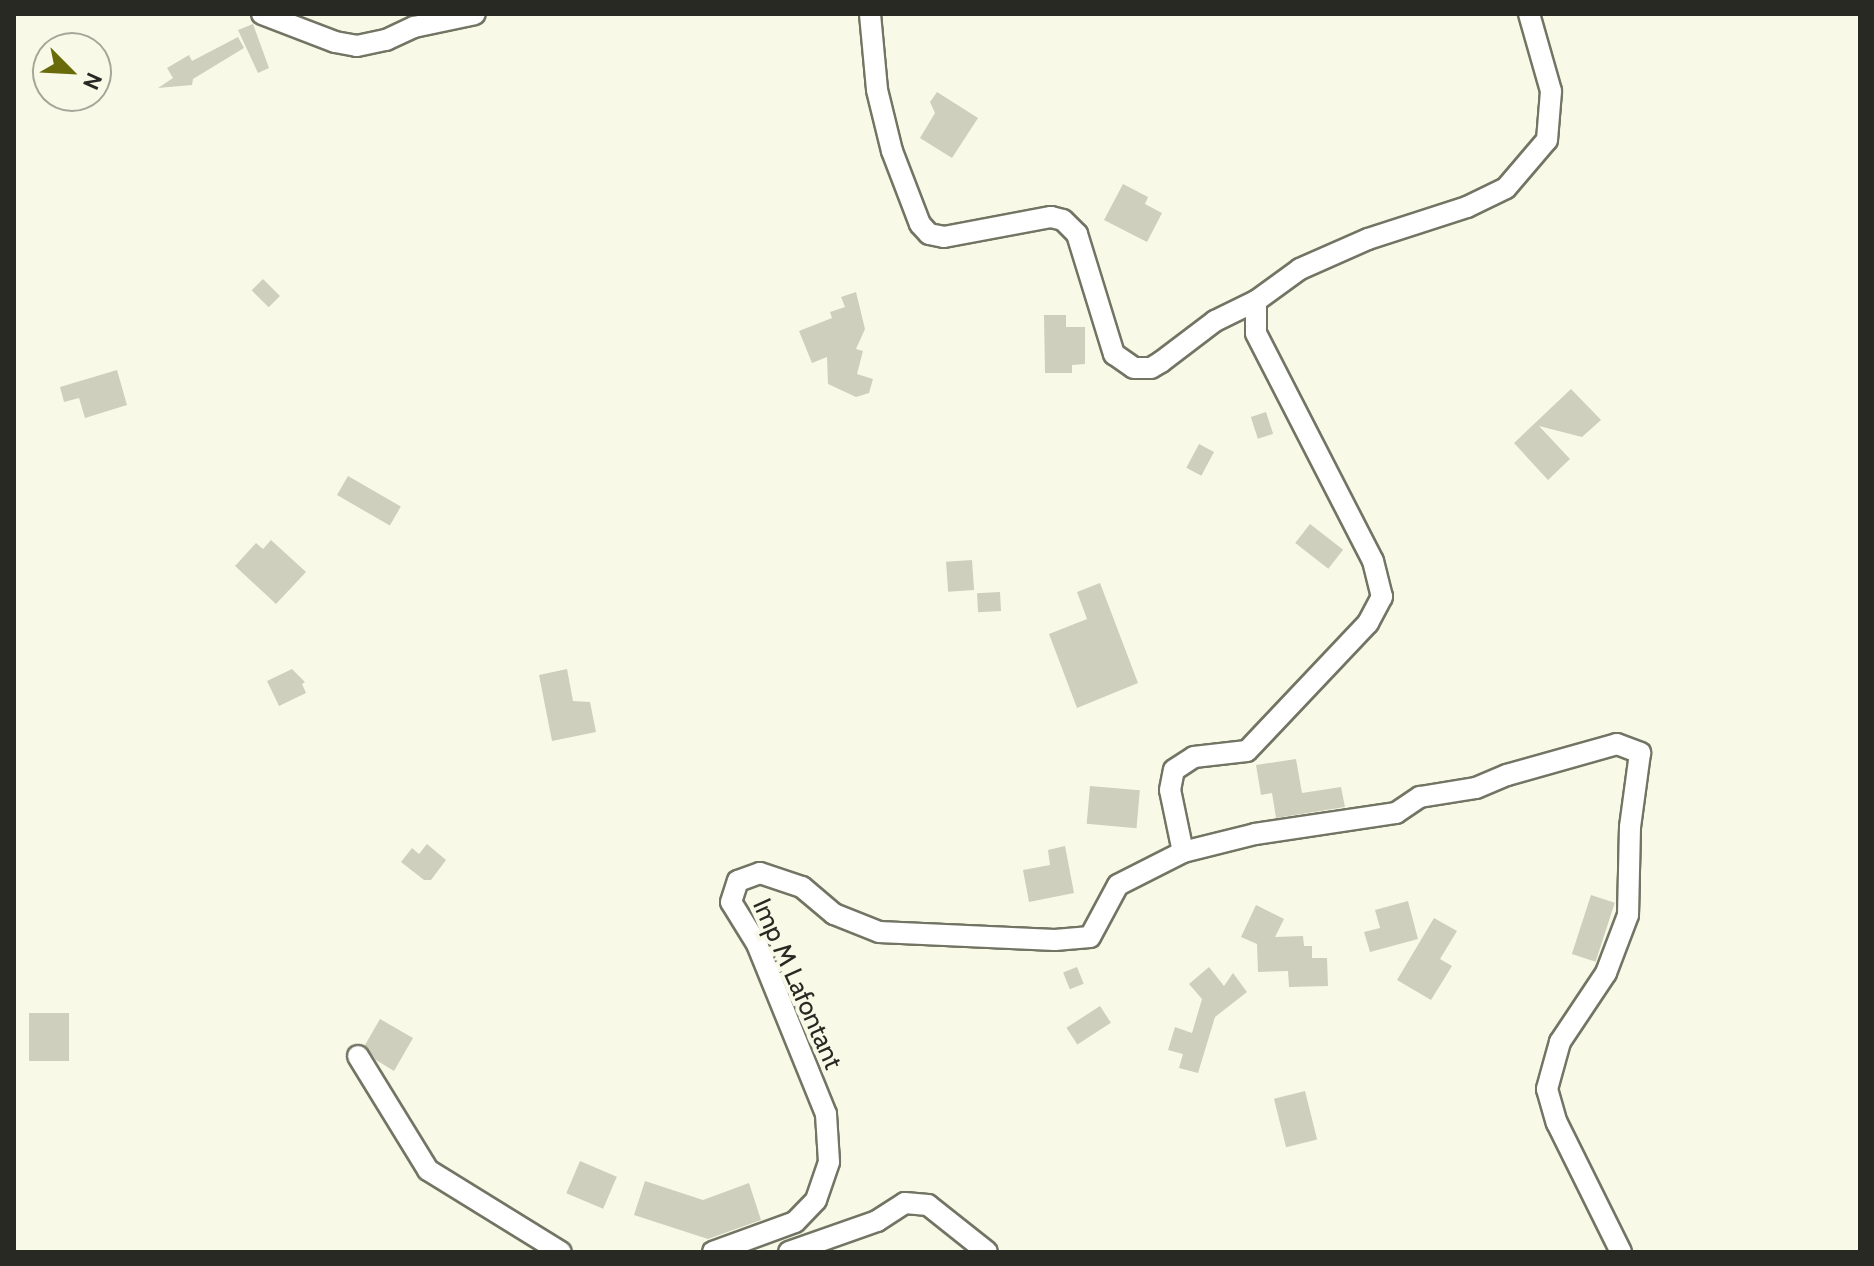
<!DOCTYPE html>
<html>
<head>
<meta charset="utf-8">
<style>
  body { margin:0 }
  #map { position:relative; width:1874px; height:1266px; overflow:hidden; background:#f8fae7; font-family:Cabin,sans-serif }
  div>[style] { position:absolute }
  [style*='--x'] { left:calc(var(--x)*1px); top:calc(var(--y)*1px); width:calc(var(--w)*1px); rotate:calc(var(--a)*1deg) }
  .building>* { inset:0; background:#cecfbd; transform-origin:0 0 }
  .roads { filter:drop-shadow(2px 0 #737564) drop-shadow(-2px 0 #737564) drop-shadow(0 2px #737564) drop-shadow(0 -2px #737564) }
  .minor>* { height:20px; margin:-10px; padding:0 10px; transform-origin:10px; border-radius:10px; background:#fff }
  span { translate:-50% -50%; white-space:nowrap; text-align:center; line-height:1.15; -webkit-text-stroke:8px #f8fae7; paint-order:stroke }
  .street-label { font-size:26px; color:#282922 }
  .frame { position:absolute; inset:0; border:16px solid #282922; pointer-events:none }
  .north { position:absolute; left:32px; top:32px; width:80px; height:80px; box-sizing:border-box; background:#f8fae7; border:2px solid #a5a698; border-radius:50%; rotate:114deg; font-size:22px; font-weight:700; line-height:32px; text-align:center; color:#282922 }
  .north::after { content:''; display:block; margin:auto; width:28px; height:36px; background:#696a0a; clip-path:polygon(50% 0,100% 100%,50% 72%,0 100%) }
</style>
</head>
<body>
<div id="map">
  <div class="building">
    <div style="clip-path:polygon(253px 24px,269px 68px,258px 73px,238px 30px)"></div>
    <div style="clip-path:polygon(238px 37px,244px 48px,193px 79px,192px 85px,158px 88px,173px 78px,167px 68px,189px 55px,192px 61px)"></div>
    <div style="clip-path:polygon(937px 92px,978px 118px,952px 158px,920px 138px,935px 113px,930px 102px)"></div>
    <div style="clip-path:polygon(1123px 184px,1148px 197px,1145px 204px,1162px 213px,1147px 242px,1104px 220px)"></div>
    <div style="left:263px;top:279px;width:24px;height:16px;rotate:45deg"></div>
    <div style="clip-path:polygon(856px 292px,865px 329px,856px 349px,863px 351px,857px 374px,873px 379px,869px 393px,856px 397px,828px 384px,827px 357px,812px 363px,799px 331px,832px 318px,830px 312px,845px 307px,841px 297px)"></div>
    <div style="clip-path:polygon(1044px 315px,1066px 315px,1066px 327px,1085px 327px,1085px 364px,1072px 365px,1072px 373px,1045px 373px)"></div>
    <div style="clip-path:polygon(117px 370px,127px 405px,85px 418px,79px 398px,64px 402px,60px 387px)"></div>
    <div style="clip-path:polygon(1571px 389px,1601px 420px,1582px 437px,1539px 426px,1570px 459px,1548px 480px,1514px 443px)"></div>
    <div style="left:1266px;top:412px;width:23px;height:16px;rotate:72deg"></div>
    <div style="left:1199px;top:444px;width:17px;height:27px;rotate:28deg"></div>
    <div style="left:348px;top:476px;width:61px;height:22px;rotate:30deg"></div>
    <div style="left:1310px;top:524px;width:42px;height:24px;rotate:38deg"></div>
    <div style="clip-path:polygon(271px 540px,306px 572px,276px 604px,235px 566px,256px 543px,263px 549px)"></div>
    <div style="left:972px;top:560px;width:30px;height:26px;rotate:86deg"></div>
    <div style="clip-path:polygon(1100px 583px,1138px 683px,1077px 708px,1049px 634px,1087px 619px,1077px 592px)"></div>
    <div style="left:1000px;top:592px;width:19px;height:23px;rotate:87deg"></div>
    <div style="clip-path:polygon(292px 669px,305px 682px,302px 684px,306px 693px,279px 706px,267px 681px)"></div>
    <div style="clip-path:polygon(567px 669px,573px 701px,590px 702px,596px 732px,552px 741px,539px 675px)"></div>
    <div style="clip-path:polygon(1296px 759px,1302px 793px,1341px 787px,1345px 807px,1276px 818px,1272px 793px,1261px 795px,1256px 765px)"></div>
    <div style="left:1090px;top:786px;width:50px;height:38px;rotate:5deg"></div>
    <div style="clip-path:polygon(427px 844px,446px 860px,431px 880px,424px 880px,401px 862px,412px 848px,419px 854px)"></div>
    <div style="clip-path:polygon(1065px 846px,1074px 893px,1029px 902px,1023px 870px,1050px 865px,1048px 850px)"></div>
    <div style="left:1591px;top:895px;width:25px;height:62px;rotate:18deg"></div>
    <div style="clip-path:polygon(1408px 901px,1418px 939px,1370px 952px,1364px 932px,1380px 928px,1375px 910px)"></div>
    <div style="clip-path:polygon(1256px 905px,1284px 919px,1275px 937px,1303px 936px,1304px 946px,1312px 946px,1312px 958px,1327px 958px,1328px 986px,1289px 987px,1288px 971px,1258px 972px,1257px 944px,1241px 937px)"></div>
    <div style="clip-path:polygon(1434px 918px,1457px 931px,1440px 959px,1452px 966px,1431px 1000px,1397px 980px)"></div>
    <div style="left:1077px;top:967px;width:18px;height:15px;rotate:68deg"></div>
    <div style="clip-path:polygon(1209px 967px,1224px 986px,1233px 973px,1247px 992px,1215px 1017px,1198px 1073px,1179px 1068px,1183px 1054px,1168px 1050px,1175px 1027px,1192px 1033px,1202px 999px,1189px 984px)"></div>
    <div style="left:1100px;top:1006px;width:20px;height:40px;rotate:57deg"></div>
    <div style="left:29px;top:1013px;width:40px;height:48px"></div>
    <div style="clip-path:polygon(380px 1019px,413px 1038px,394px 1071px,376px 1060px,365px 1045px)"></div>
    <div style="left:1305px;top:1091px;width:50px;height:32px;rotate:76deg"></div>
    <div style="left:580px;top:1161px;width:40px;height:35px;rotate:23deg"></div>
    <div style="clip-path:polygon(645px 1181px,703px 1200px,749px 1183px,761px 1220px,708px 1239px,634px 1215px)"></div>
  </div>
  <div class="roads">
    <div class="minor">
      <div style="--x:262;--y:14;--w:78;--a:21"></div>
      <div style="--x:335;--y:42;--w:22;--a:10"></div>
      <div style="--x:357;--y:46;--w:30;--a:-12"></div>
      <div style="--x:386;--y:40;--w:31;--a:-25"></div>
      <div style="--x:414;--y:27;--w:62;--a:-12"></div>
      <div style="--x:870;--y:14;--w:76;--a:84.7"></div>
      <div style="--x:877;--y:90;--w:63;--a:76.2"></div>
      <div style="--x:892;--y:151;--w:78;--a:69"></div>
      <div style="--x:920;--y:224;--w:13;--a:48"></div>
      <div style="--x:929;--y:234;--w:15;--a:11"></div>
      <div style="--x:944;--y:237;--w:109;--a:-10.6"></div>
      <div style="--x:1051;--y:217;--w:12;--a:14"></div>
      <div style="--x:1063;--y:220;--w:20;--a:45"></div>
      <div style="--x:1077;--y:234;--w:126;--a:72.9"></div>
      <div style="--x:1114;--y:354;--w:24;--a:35"></div>
      <div style="--x:1134;--y:368;--w:17;--a:0"></div>
      <div style="--x:1151;--y:368;--w:12;--a:-31"></div>
      <div style="--x:1161;--y:362;--w:68;--a:-37.2"></div>
      <div style="--x:1215;--y:321;--w:46;--a:-26"></div>
      <div style="--x:1183;--y:852;--w:63;--a:-101.8"></div>
      <div style="--x:1170;--y:790;--w:20;--a:-79"></div>
      <div style="--x:1174;--y:770;--w:24;--a:-33"></div>
      <div style="--x:1194;--y:757;--w:53;--a:-6.5"></div>
      <div style="--x:1247;--y:751;--w:176;--a:-46.6"></div>
      <div style="--x:1368;--y:623;--w:30;--a:-62"></div>
      <div style="--x:1382;--y:597;--w:37;--a:-104"></div>
      <div style="--x:1373;--y:561;--w:256;--a:-117.2"></div>
      <div style="--x:1256;--y:333;--w:32;--a:-90"></div>
      <div style="--x:1256;--y:301;--w:54;--a:-36"></div>
      <div style="--x:1300;--y:269;--w:74;--a:-23.8"></div>
      <div style="--x:1368;--y:239;--w:104;--a:-17.9"></div>
      <div style="--x:1467;--y:207;--w:43;--a:-26"></div>
      <div style="--x:1506;--y:188;--w:63;--a:-49.5"></div>
      <div style="--x:1547;--y:140;--w:49;--a:-85.3"></div>
      <div style="--x:1551;--y:91;--w:80;--a:-105.9"></div>
      <div style="--x:358;--y:1056;--w:134;--a:58.4"></div>
      <div style="--x:428;--y:1170;--w:156;--a:31.7"></div>
      <div style="--x:713;--y:1252;--w:87;--a:-20.1"></div>
      <div style="--x:795;--y:1222;--w:30;--a:-46"></div>
      <div style="--x:816;--y:1200;--w:40;--a:-71.1"></div>
      <div style="--x:829;--y:1162;--w:48;--a:-93.6"></div>
      <div style="--x:826;--y:1114;--w:183;--a:-112.1"></div>
      <div style="--x:757;--y:944;--w:49;--a:-121.8"></div>
      <div style="--x:731;--y:902;--w:22;--a:-72"></div>
      <div style="--x:738;--y:881;--w:23;--a:-20"></div>
      <div style="--x:760;--y:873;--w:44;--a:18.4"></div>
      <div style="--x:802;--y:887;--w:42;--a:40.2"></div>
      <div style="--x:834;--y:914;--w:48;--a:21.8"></div>
      <div style="--x:879;--y:932;--w:176;--a:2.6"></div>
      <div style="--x:1055;--y:940;--w:35;--a:-5"></div>
      <div style="--x:1090;--y:937;--w:59;--a:-61.7"></div>
      <div style="--x:1118;--y:885;--w:73;--a:-26.9"></div>
      <div style="--x:1183;--y:852;--w:74;--a:-14"></div>
      <div style="--x:1255;--y:834;--w:143;--a:-8.5"></div>
      <div style="--x:1396;--y:813;--w:29;--a:-34"></div>
      <div style="--x:1420;--y:797;--w:57;--a:-9.1"></div>
      <div style="--x:1476;--y:788;--w:34;--a:-23"></div>
      <div style="--x:1507;--y:775;--w:114;--a:-15.7"></div>
      <div style="--x:1617;--y:744;--w:25;--a:21"></div>
      <div style="--x:1640;--y:753;--w:75;--a:97.7"></div>
      <div style="--x:1630;--y:827;--w:88;--a:91.3"></div>
      <div style="--x:1628;--y:915;--w:62;--a:110.8"></div>
      <div style="--x:1606;--y:973;--w:83;--a:123.7"></div>
      <div style="--x:1560;--y:1042;--w:49;--a:105.5"></div>
      <div style="--x:1547;--y:1089;--w:35;--a:74"></div>
      <div style="--x:1557;--y:1123;--w:144;--a:63.6"></div>
      <div style="--x:789;--y:1252;--w:93;--a:-19.4"></div>
      <div style="--x:877;--y:1221;--w:33;--a:-33"></div>
      <div style="--x:905;--y:1203;--w:23;--a:5"></div>
      <div style="--x:928;--y:1205;--w:75;--a:38.5"></div>
    </div>
  </div>
  <div class="street-label">
    <span style="left:797px;top:984px;rotate:66deg">Imp M Lafontant</span>
  </div>
  <div class="frame"></div>
  <div class="north">N</div>
</div>
</body>
</html>
